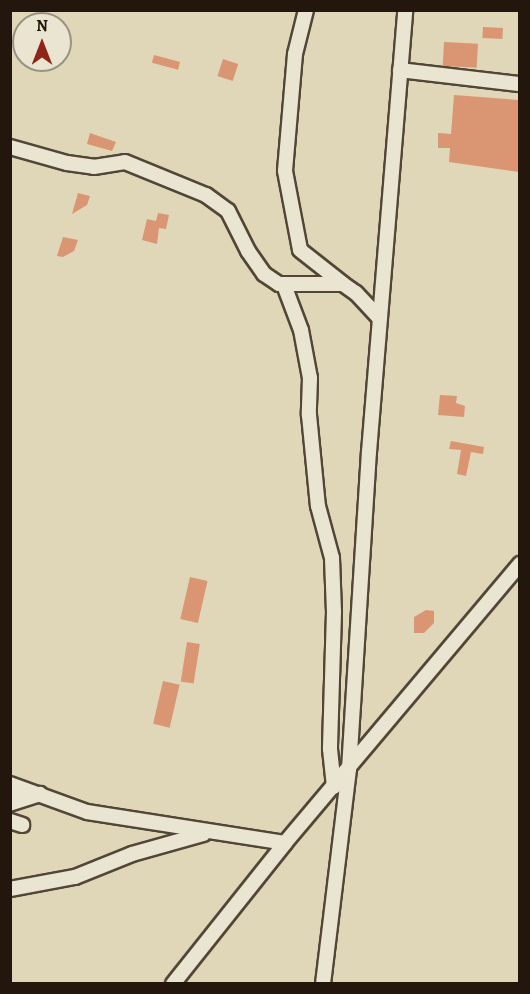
<!DOCTYPE html>
<html>
<head>
<meta charset="utf-8">
<style>
  body { margin:0 }
  #map { position:relative; width:530px; height:994px; overflow:hidden; background:#dfd7b7; font-family:Alegreya,serif }
  div>[style] { position:absolute }
  [style*='--x'] { left:calc(var(--x)*1px); top:calc(var(--y)*1px); width:calc(var(--w)*1px); rotate:calc(var(--a)*1deg) }
  .building>* { inset:0; background:#da9672; transform-origin:0 0 }
  .roads { filter:drop-shadow(2px 0 #524637) drop-shadow(-2px 0 #524637) drop-shadow(0 2px #524637) drop-shadow(0 -2px #524637) }
  .minor>* { height:14px; margin:-7px; padding:0 7px; transform-origin:7px; border-radius:7px; background:#eae5d0 }
  span { translate:-50% -50%; white-space:nowrap; text-align:center; line-height:1.15; -webkit-text-stroke:4.5px #eae5d0; paint-order:stroke }
  .frame { position:absolute; inset:0; border:12px solid #23160c; pointer-events:none }
  .north { position:absolute; left:12px; top:12px; width:60px; height:60px; box-sizing:border-box; background:#eae5d0; border:2px solid #9a9282; border-radius:50%; rotate:0deg; font-size:16px; font-weight:700; line-height:24px; text-align:center; color:#23160c }
  .north::after { content:''; display:block; margin:auto; width:21px; height:27px; background:#8f2418; clip-path:polygon(50% 0,100% 100%,50% 72%,0 100%) }
</style>
</head>
<body>
<div id="map">
  <div class="building">
    <div style="left:483px;top:27px;width:20px;height:11px;rotate:3deg"></div>
    <div style="left:444px;top:42px;width:34px;height:24px;rotate:3deg"></div>
    <div style="left:154px;top:55px;width:27px;height:8px;rotate:15deg"></div>
    <div style="left:223px;top:59px;width:16px;height:18px;rotate:18deg"></div>
    <div style="clip-path:polygon(454px 95px,519px 100px,519px 172px,449px 162px,450px 148px,438px 148px,438px 133px,451px 134px)"></div>
    <div style="clip-path:polygon(90px 133px,116px 142px,112px 151px,87px 144px)"></div>
    <div style="clip-path:polygon(78px 193px,90px 196px,87px 205px,72px 214px)"></div>
    <div style="clip-path:polygon(158px 213px,169px 215px,166px 229px,159px 228px,157px 244px,142px 240px,147px 219px,156px 221px)"></div>
    <div style="clip-path:polygon(63px 237px,78px 240px,74px 251px,63px 257px,57px 256px)"></div>
    <div style="clip-path:polygon(440px 395px,457px 396px,456px 403px,465px 406px,464px 417px,438px 415px)"></div>
    <div style="clip-path:polygon(451px 441px,484px 447px,483px 454px,471px 452px,466px 476px,457px 474px,461px 450px,449px 449px)"></div>
    <div style="left:190px;top:577px;width:18px;height:43px;rotate:13deg"></div>
    <div style="clip-path:polygon(426px 610px,434px 611px,434px 623px,424px 633px,414px 633px,414px 617px)"></div>
    <div style="left:187px;top:642px;width:13px;height:40px;rotate:9deg"></div>
    <div style="left:163px;top:681px;width:17px;height:44px;rotate:13deg"></div>
  </div>
  <div class="roads">
    <div class="minor">
      <div style="--x:306;--y:10;--w:45;--a:104"></div>
      <div style="--x:295;--y:54;--w:117;--a:94.9"></div>
      <div style="--x:285;--y:171;--w:80;--a:79.2"></div>
      <div style="--x:300;--y:250;--w:53;--a:38.2"></div>
      <div style="--x:400;--y:70;--w:121;--a:6.7"></div>
      <div style="--x:10;--y:147;--w:59;--a:15.7"></div>
      <div style="--x:67;--y:163;--w:27;--a:8"></div>
      <div style="--x:94;--y:167;--w:31;--a:-9"></div>
      <div style="--x:125;--y:162;--w:87;--a:22.2"></div>
      <div style="--x:206;--y:195;--w:27;--a:36"></div>
      <div style="--x:228;--y:211;--w:45;--a:63.4"></div>
      <div style="--x:248;--y:251;--w:28;--a:55"></div>
      <div style="--x:264;--y:274;--w:18;--a:34"></div>
      <div style="--x:279;--y:284;--w:64;--a:0"></div>
      <div style="--x:343;--y:284;--w:16;--a:35"></div>
      <div style="--x:356;--y:293;--w:33;--a:47"></div>
      <div style="--x:284;--y:285;--w:48;--a:69.3"></div>
      <div style="--x:301;--y:330;--w:49;--a:79.4"></div>
      <div style="--x:310;--y:378;--w:37;--a:92"></div>
      <div style="--x:309;--y:415;--w:91;--a:84.4"></div>
      <div style="--x:318;--y:506;--w:54;--a:74.9"></div>
      <div style="--x:332;--y:558;--w:54;--a:87.9"></div>
      <div style="--x:334;--y:612;--w:137;--a:91.7"></div>
      <div style="--x:330;--y:749;--w:38;--a:84"></div>
      <div style="--x:10;--y:784;--w:82;--a:20"></div>
      <div style="--x:87;--y:812;--w:200;--a:8.9"></div>
      <div style="--x:10;--y:798;--w:30;--a:-8"></div>
      <div style="--x:40;--y:794;--w:32;--a:162"></div>
      <div style="--x:10;--y:821;--w:13;--a:18"></div>
      <div style="--x:10;--y:889;--w:66;--a:-10.5"></div>
      <div style="--x:75;--y:877;--w:61;--a:-22"></div>
      <div style="--x:132;--y:854;--w:74;--a:-15.7"></div>
      <div style="--x:173;--y:984;--w:180;--a:-51.5"></div>
      <div style="--x:285;--y:843;--w:365;--a:-49.9"></div>
      <div style="--x:323;--y:984;--w:217;--a:-83.1"></div>
      <div style="--x:349;--y:769;--w:318;--a:-86.4"></div>
      <div style="--x:369;--y:452;--w:443;--a:-85.3"></div>
    </div>
  </div>
  <div class="frame"></div>
  <div class="north">N</div>
</div>
</body>
</html>
